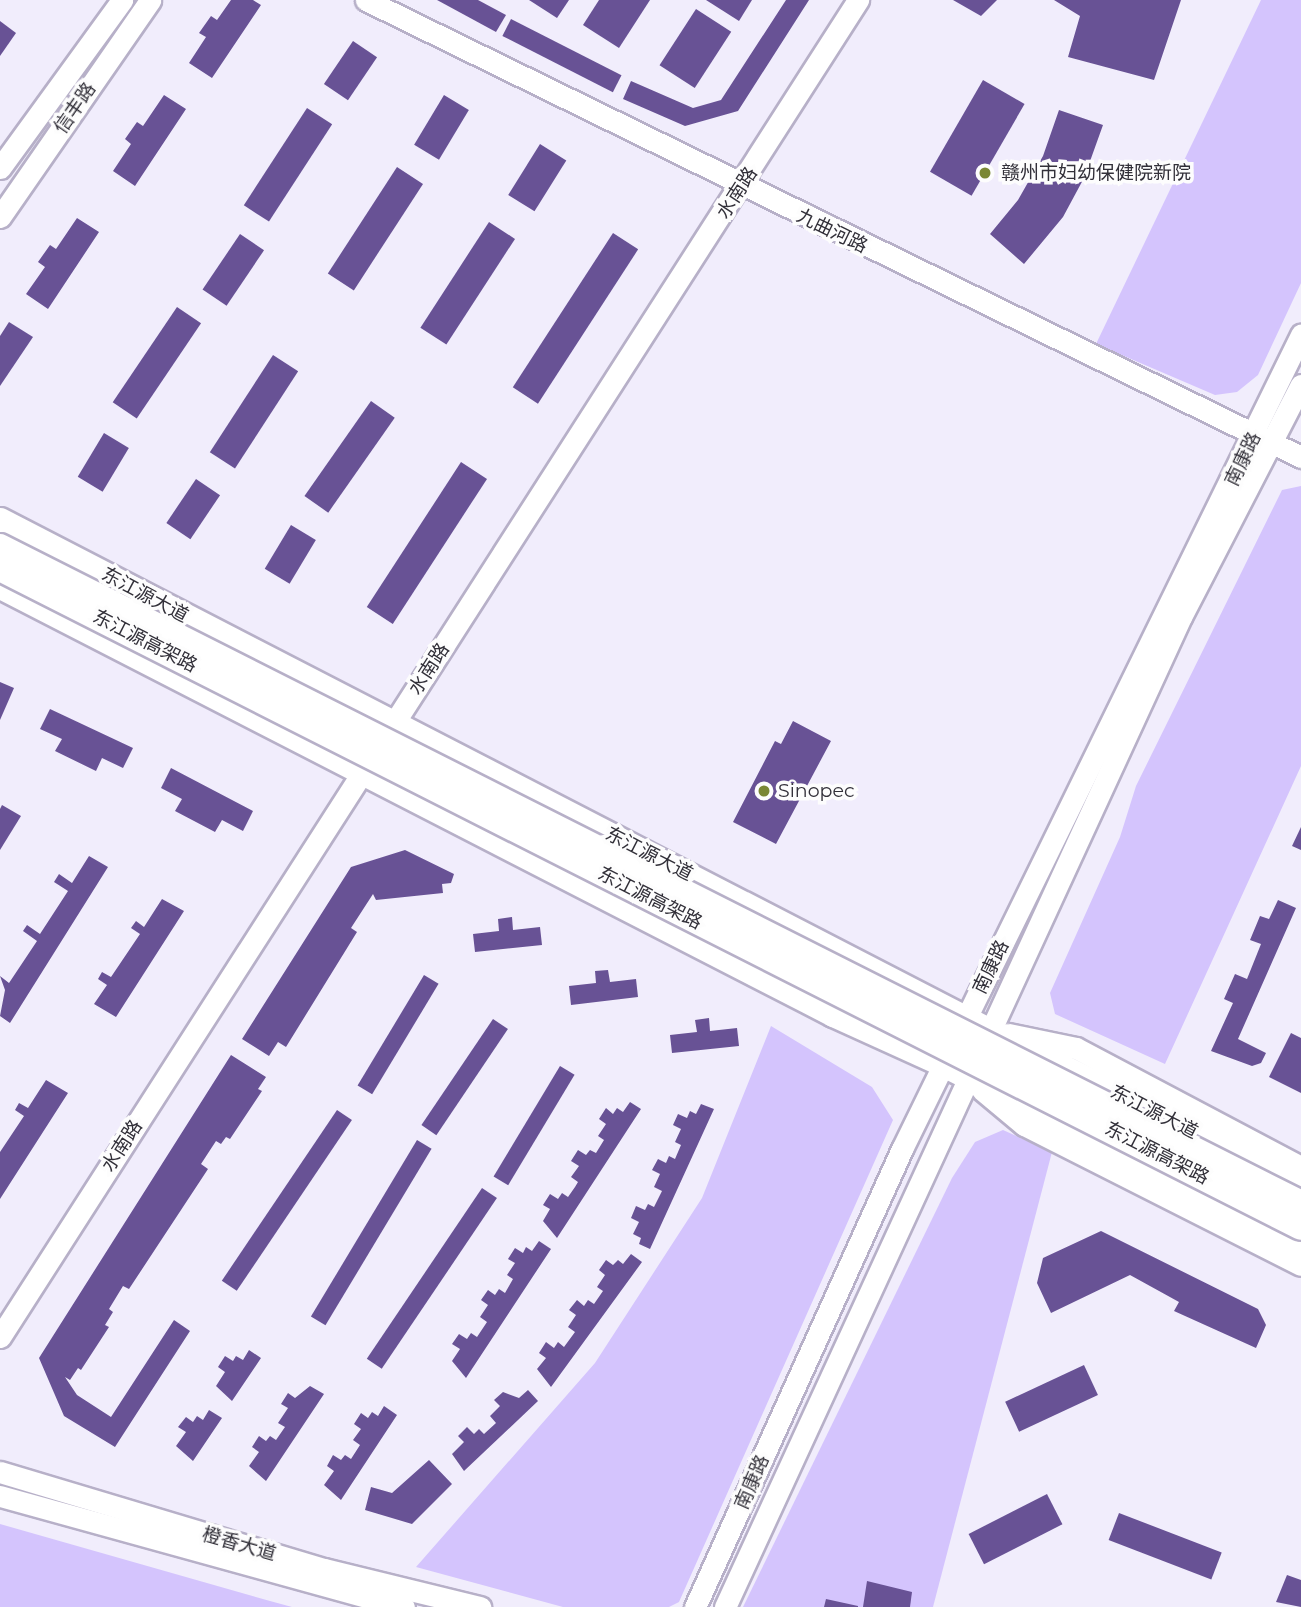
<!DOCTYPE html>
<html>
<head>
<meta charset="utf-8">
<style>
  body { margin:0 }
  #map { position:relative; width:1301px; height:1607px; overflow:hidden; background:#f1edfc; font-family:Montserrat,"Noto Sans SC",sans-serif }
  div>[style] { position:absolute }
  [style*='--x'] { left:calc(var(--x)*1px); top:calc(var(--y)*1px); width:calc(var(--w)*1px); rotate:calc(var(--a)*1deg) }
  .green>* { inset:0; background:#d4c4fd }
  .building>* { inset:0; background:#685295; transform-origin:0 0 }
  .roads { filter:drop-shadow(2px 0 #b7b0c8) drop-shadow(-2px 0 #b7b0c8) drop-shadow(0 2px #b7b0c8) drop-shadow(0 -2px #b7b0c8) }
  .secondary>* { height:21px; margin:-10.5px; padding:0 10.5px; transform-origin:10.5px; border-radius:10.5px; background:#fff }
  .primary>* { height:23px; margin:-11.5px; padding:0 11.5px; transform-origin:11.5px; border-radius:11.5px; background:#fff }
  .bridges { filter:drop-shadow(2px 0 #b7b0c8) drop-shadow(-2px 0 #b7b0c8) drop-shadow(0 2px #b7b0c8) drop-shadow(0 -2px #b7b0c8) }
  .highway-bridge>* { height:26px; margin:-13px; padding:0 13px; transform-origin:13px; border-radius:13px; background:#fff }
  .dots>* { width:19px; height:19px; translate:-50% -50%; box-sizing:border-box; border:4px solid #fdfdfd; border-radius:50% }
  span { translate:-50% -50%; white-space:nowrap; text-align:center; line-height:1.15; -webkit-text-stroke:7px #fdfdfd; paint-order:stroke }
  .street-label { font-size:19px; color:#323039 }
  .poi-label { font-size:19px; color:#323039 }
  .left { translate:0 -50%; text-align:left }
</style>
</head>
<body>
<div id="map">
  <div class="green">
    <div style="clip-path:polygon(1261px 0,1301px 0,1301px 283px,1258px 375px,1237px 392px,1215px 395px,1096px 344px)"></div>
    <div style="clip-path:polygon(1301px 486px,1301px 766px,1165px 1064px,1055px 1014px,1050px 993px,1120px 837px,1136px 786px,1282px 490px)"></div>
    <div style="clip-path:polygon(771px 1026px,872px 1087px,893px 1120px,679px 1602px,669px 1607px,563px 1607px,416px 1567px,595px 1363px,702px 1198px)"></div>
    <div style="clip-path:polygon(1003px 1130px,1052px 1152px,933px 1607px,743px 1607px,952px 1178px,975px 1142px)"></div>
    <div style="clip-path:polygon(0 1524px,270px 1601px,292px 1607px,0 1607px)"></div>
  </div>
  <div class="building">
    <div style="clip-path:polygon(231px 0,253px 0,261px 5px,212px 78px,189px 63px,206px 37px,199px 33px,211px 16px,217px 20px)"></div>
    <div style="clip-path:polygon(437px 0,478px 0,506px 15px,496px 32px)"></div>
    <div style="clip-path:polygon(529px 0,569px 0,557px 18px)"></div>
    <div style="clip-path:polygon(599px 0,650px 0,619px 48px,583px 25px)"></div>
    <div style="clip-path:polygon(706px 0,752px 0,739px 21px)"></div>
    <div style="clip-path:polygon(786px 0,809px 0,738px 111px,685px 126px,623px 99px,631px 81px,693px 108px,721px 100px)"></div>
    <div style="clip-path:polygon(953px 0,997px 0,981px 16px)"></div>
    <div style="clip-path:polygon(1054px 0,1181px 0,1154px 80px,1068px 57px,1080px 16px)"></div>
    <div style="left:696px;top:9px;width:42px;height:67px;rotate:33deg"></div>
    <div style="left:511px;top:19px;width:124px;height:19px;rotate:27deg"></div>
    <div style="clip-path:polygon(0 21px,16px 33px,0 56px)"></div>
    <div style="left:353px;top:41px;width:29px;height:52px;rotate:34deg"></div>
    <div style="left:983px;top:80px;width:48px;height:106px;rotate:30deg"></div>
    <div style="clip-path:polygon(164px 95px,186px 109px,135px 186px,113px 171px,131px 144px,125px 139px,137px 122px,143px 126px)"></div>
    <div style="left:444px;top:95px;width:29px;height:58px;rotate:31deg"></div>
    <div style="left:307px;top:108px;width:30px;height:116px;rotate:33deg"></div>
    <div style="clip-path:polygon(1059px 110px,1103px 125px,1084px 178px,1063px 217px,1024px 264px,990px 234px,1018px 200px,1043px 156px)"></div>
    <div style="left:540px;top:144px;width:31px;height:60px;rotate:32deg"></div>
    <div style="left:397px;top:167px;width:31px;height:127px;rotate:33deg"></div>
    <div style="clip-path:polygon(77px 218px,99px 232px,48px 309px,26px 294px,45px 267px,38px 262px,50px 245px,56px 249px)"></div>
    <div style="left:489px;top:222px;width:31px;height:126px;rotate:33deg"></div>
    <div style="left:613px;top:233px;width:30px;height:184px;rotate:33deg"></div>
    <div style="left:240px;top:234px;width:29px;height:67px;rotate:34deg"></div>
    <div style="left:177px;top:307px;width:29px;height:115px;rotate:34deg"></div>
    <div style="clip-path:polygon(9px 322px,33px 337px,0 386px,0 336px)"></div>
    <div style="left:273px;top:355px;width:30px;height:116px;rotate:33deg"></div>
    <div style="left:371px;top:401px;width:29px;height:116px;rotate:35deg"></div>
    <div style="left:104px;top:433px;width:29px;height:51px;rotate:31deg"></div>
    <div style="left:461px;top:462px;width:31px;height:173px;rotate:33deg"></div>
    <div style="left:196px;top:479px;width:29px;height:53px;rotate:34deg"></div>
    <div style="left:291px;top:525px;width:29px;height:51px;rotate:31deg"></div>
    <div style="clip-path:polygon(0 682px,14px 688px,0 720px)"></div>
    <div style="clip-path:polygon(50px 709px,133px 748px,123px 768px,102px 758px,96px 771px,55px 751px,62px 739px,40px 729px)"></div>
    <div style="clip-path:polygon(793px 721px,831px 741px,776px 844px,733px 822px,775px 741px,781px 744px)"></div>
    <div style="clip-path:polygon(171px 768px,253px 811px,243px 831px,222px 820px,215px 832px,175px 811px,182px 799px,161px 788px)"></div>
    <div style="clip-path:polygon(2px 805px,21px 816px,0 850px,0 809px)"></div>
    <div style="clip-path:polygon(1301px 827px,1301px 850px,1292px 846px)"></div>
    <div style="clip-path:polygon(405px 850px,454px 874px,451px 883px,442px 884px,443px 893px,376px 900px,373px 894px,351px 928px,357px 932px,286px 1047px,278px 1042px,269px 1056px,242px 1039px,351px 867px)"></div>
    <div style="clip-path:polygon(89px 856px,108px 867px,10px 1023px,0 1016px,5px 990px,0 976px,9px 983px,37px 941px,23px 931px,27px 925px,40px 934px,68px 891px,54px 882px,59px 874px,72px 883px)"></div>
    <div style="clip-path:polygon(162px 899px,184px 911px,116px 1017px,94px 1004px,107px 985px,98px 979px,102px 972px,111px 977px,140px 934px,131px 928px,136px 921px,144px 927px)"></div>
    <div style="clip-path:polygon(1278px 900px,1296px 908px,1238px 1039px,1266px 1053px,1261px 1063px,1252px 1066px,1211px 1051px,1233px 1003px,1224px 999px,1235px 974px,1247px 979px,1261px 944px,1250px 940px,1260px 916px,1269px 919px)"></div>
    <div style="clip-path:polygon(512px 917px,513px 930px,540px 927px,542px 945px,475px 952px,473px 934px,499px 931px,498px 919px)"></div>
    <div style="clip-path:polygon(608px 970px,610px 982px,636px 979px,638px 997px,571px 1005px,569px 986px,596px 983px,595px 971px)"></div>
    <div style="left:424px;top:975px;width:17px;height:129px;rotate:31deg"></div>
    <div style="clip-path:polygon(709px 1018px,710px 1031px,737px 1028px,739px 1046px,672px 1053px,670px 1035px,697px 1032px,695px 1020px)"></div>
    <div style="left:493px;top:1019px;width:18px;height:128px;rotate:34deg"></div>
    <div style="clip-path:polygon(1291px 1033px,1301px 1038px,1301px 1093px,1269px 1077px)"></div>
    <div style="clip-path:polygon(231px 1055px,266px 1077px,258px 1089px,262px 1091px,230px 1139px,226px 1137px,221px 1144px,216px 1141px,201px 1164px,208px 1169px,129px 1289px,123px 1286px,109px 1309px,113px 1312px,105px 1325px,109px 1327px,81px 1370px,78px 1368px,70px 1380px,65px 1377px,77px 1395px,111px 1417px,174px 1320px,190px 1331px,115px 1447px,64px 1416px,39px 1358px)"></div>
    <div style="left:560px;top:1066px;width:17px;height:129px;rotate:31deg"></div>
    <div style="clip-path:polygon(46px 1080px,68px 1093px,0 1199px,0 1152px,24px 1116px,15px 1110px,19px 1103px,28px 1108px)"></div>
    <div style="clip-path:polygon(630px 1102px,641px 1109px,557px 1238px,543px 1221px,550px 1209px,543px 1205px,550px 1194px,558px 1199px,562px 1193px,568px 1197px,575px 1187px,578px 1182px,571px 1177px,579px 1166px,571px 1161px,578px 1150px,586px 1155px,590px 1150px,596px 1153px,604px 1140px,598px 1136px,606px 1124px,599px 1119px,606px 1108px,613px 1114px,617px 1108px,623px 1112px)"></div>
    <div style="clip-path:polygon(701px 1104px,714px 1109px,650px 1249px,639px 1244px,641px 1238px,633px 1234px,639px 1222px,631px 1218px,636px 1206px,645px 1210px,648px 1204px,654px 1207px,662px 1191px,654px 1187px,660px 1174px,652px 1170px,658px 1159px,666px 1163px,669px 1156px,675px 1159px,681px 1145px,675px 1142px,681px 1129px,673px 1125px,678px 1114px,687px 1118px,690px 1111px,696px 1114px)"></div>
    <div style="left:337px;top:1110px;width:18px;height:206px;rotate:34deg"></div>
    <div style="left:417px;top:1140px;width:17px;height:206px;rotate:31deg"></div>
    <div style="left:482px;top:1188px;width:18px;height:206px;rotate:34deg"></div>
    <div style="clip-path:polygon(1101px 1231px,1258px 1309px,1266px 1325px,1256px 1348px,1174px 1311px,1179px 1302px,1130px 1275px,1051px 1313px,1037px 1283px,1043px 1258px)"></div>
    <div style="clip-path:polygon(539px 1241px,551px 1249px,466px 1378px,452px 1361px,460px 1349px,452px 1344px,459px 1334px,467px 1339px,471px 1333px,477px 1337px,487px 1322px,480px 1317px,488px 1305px,481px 1300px,488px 1290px,495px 1295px,499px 1289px,505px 1293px,513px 1279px,507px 1275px,515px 1263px,508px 1259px,515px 1248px,523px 1253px,526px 1247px,532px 1251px)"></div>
    <div style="clip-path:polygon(631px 1254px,642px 1262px,551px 1387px,537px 1369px,546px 1358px,539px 1353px,546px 1342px,554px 1348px,558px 1342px,564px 1347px,575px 1332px,568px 1327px,576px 1315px,569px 1310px,577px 1300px,584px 1306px,588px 1300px,594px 1304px,603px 1291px,597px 1287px,605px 1275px,599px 1270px,606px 1260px,613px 1265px,618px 1260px,623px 1264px)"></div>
    <div style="clip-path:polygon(249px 1350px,261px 1358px,232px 1401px,216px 1386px,225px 1372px,218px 1367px,225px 1356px,233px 1361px,236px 1356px,243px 1360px)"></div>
    <div style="left:1084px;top:1365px;width:33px;height:87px;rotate:65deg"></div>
    <div style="clip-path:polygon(310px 1386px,324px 1394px,266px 1481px,249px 1466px,259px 1452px,252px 1447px,259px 1436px,266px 1441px,270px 1436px,276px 1440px,285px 1427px,278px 1423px,288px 1408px,281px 1404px,288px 1393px,295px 1398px)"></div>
    <div style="clip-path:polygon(528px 1390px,538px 1401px,464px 1471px,452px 1454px,464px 1442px,458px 1436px,467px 1427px,474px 1434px,479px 1429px,484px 1434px,496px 1423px,490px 1416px,500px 1406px,494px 1400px,503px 1392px,519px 1398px)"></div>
    <div style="clip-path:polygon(384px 1406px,397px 1415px,341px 1500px,324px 1485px,334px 1471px,327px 1466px,333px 1455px,341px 1460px,345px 1455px,351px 1459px,360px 1445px,353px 1440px,361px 1429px,354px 1424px,361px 1413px,368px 1418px,372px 1412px,378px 1416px)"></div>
    <div style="clip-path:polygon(209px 1410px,222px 1418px,193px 1461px,176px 1446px,186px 1432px,178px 1427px,186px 1417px,193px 1422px,197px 1416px,203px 1420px)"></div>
    <div style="clip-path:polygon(429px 1460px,452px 1484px,412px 1524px,365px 1510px,371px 1487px,392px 1493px)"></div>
    <div style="left:1047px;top:1494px;width:34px;height:88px;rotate:63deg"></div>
    <div style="left:1119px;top:1513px;width:110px;height:29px;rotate:21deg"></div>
    <div style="clip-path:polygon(1287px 1575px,1301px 1580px,1301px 1607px,1276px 1602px)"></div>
    <div style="clip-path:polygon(867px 1581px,912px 1592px,910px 1607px,863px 1607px)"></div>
    <div style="clip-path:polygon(826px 1599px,858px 1606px,858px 1607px,824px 1607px)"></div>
  </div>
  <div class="roads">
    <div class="secondary">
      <div style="--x:366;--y:0;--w:1041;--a:26.05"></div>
      <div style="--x:0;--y:168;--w:208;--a:-54"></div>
      <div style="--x:0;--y:217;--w:264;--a:-55.3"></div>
      <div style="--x:1008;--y:1034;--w:69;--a:11.6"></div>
      <div style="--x:1076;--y:1048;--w:255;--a:27.9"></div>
      <div style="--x:982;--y:1090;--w:55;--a:39.8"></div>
      <div style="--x:1024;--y:1125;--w:310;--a:26.8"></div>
      <div style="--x:0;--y:1337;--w:1589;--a:-57.31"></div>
      <div style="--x:0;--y:1472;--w:338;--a:16.7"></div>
      <div style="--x:324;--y:1569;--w:161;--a:13.7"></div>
      <div style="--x:0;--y:1496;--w:419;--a:15.4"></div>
      <div style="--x:695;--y:1607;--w:503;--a:-65.68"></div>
      <div style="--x:902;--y:1149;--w:907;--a:-63.89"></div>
      <div style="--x:725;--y:1607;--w:1090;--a:-65.27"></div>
      <div style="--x:1181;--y:617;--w:261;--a:-62.7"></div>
    </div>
    <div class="primary">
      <div style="--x:0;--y:519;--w:1114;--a:27.3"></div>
      <div style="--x:990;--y:1030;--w:347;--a:26.3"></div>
      <div style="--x:0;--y:587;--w:937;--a:27.19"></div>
      <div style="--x:833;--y:1015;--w:121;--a:24.4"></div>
      <div style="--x:943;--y:1065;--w:400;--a:26.6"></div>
    </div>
  </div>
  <div class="bridges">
    <div class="highway-bridge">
      <div style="--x:0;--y:547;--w:1457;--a:26.79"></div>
      <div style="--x:0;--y:568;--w:1458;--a:26.86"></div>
    </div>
  </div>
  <div class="dots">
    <div style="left:985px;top:173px;background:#7a8735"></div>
    <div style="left:764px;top:791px;background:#7a8735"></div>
  </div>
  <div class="street-label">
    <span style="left:75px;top:108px;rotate:-55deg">信丰路</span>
    <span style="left:737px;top:193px;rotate:-57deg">水南路</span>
    <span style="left:832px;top:231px;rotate:26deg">九曲河路</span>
    <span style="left:1243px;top:459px;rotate:-64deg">南康路</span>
    <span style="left:145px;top:595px;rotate:28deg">东江源大道</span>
    <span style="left:145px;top:641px;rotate:27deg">东江源高架路</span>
    <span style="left:429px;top:669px;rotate:-57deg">水南路</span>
    <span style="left:649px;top:854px;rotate:27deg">东江源大道</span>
    <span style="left:650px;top:898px;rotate:27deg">东江源高架路</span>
    <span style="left:991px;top:967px;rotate:-64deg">南康路</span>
    <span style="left:1154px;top:1112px;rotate:27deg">东江源大道</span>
    <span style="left:122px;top:1146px;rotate:-57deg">水南路</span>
    <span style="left:1157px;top:1153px;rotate:27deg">东江源高架路</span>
    <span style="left:752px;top:1482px;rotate:-66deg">南康路</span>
    <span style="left:239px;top:1544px;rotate:16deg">橙香大道</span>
  </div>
  <div class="poi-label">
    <span class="left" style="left:1001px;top:173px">赣州市妇幼保健院新院</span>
    <span class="left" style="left:778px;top:791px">Sinopec</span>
  </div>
</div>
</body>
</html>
